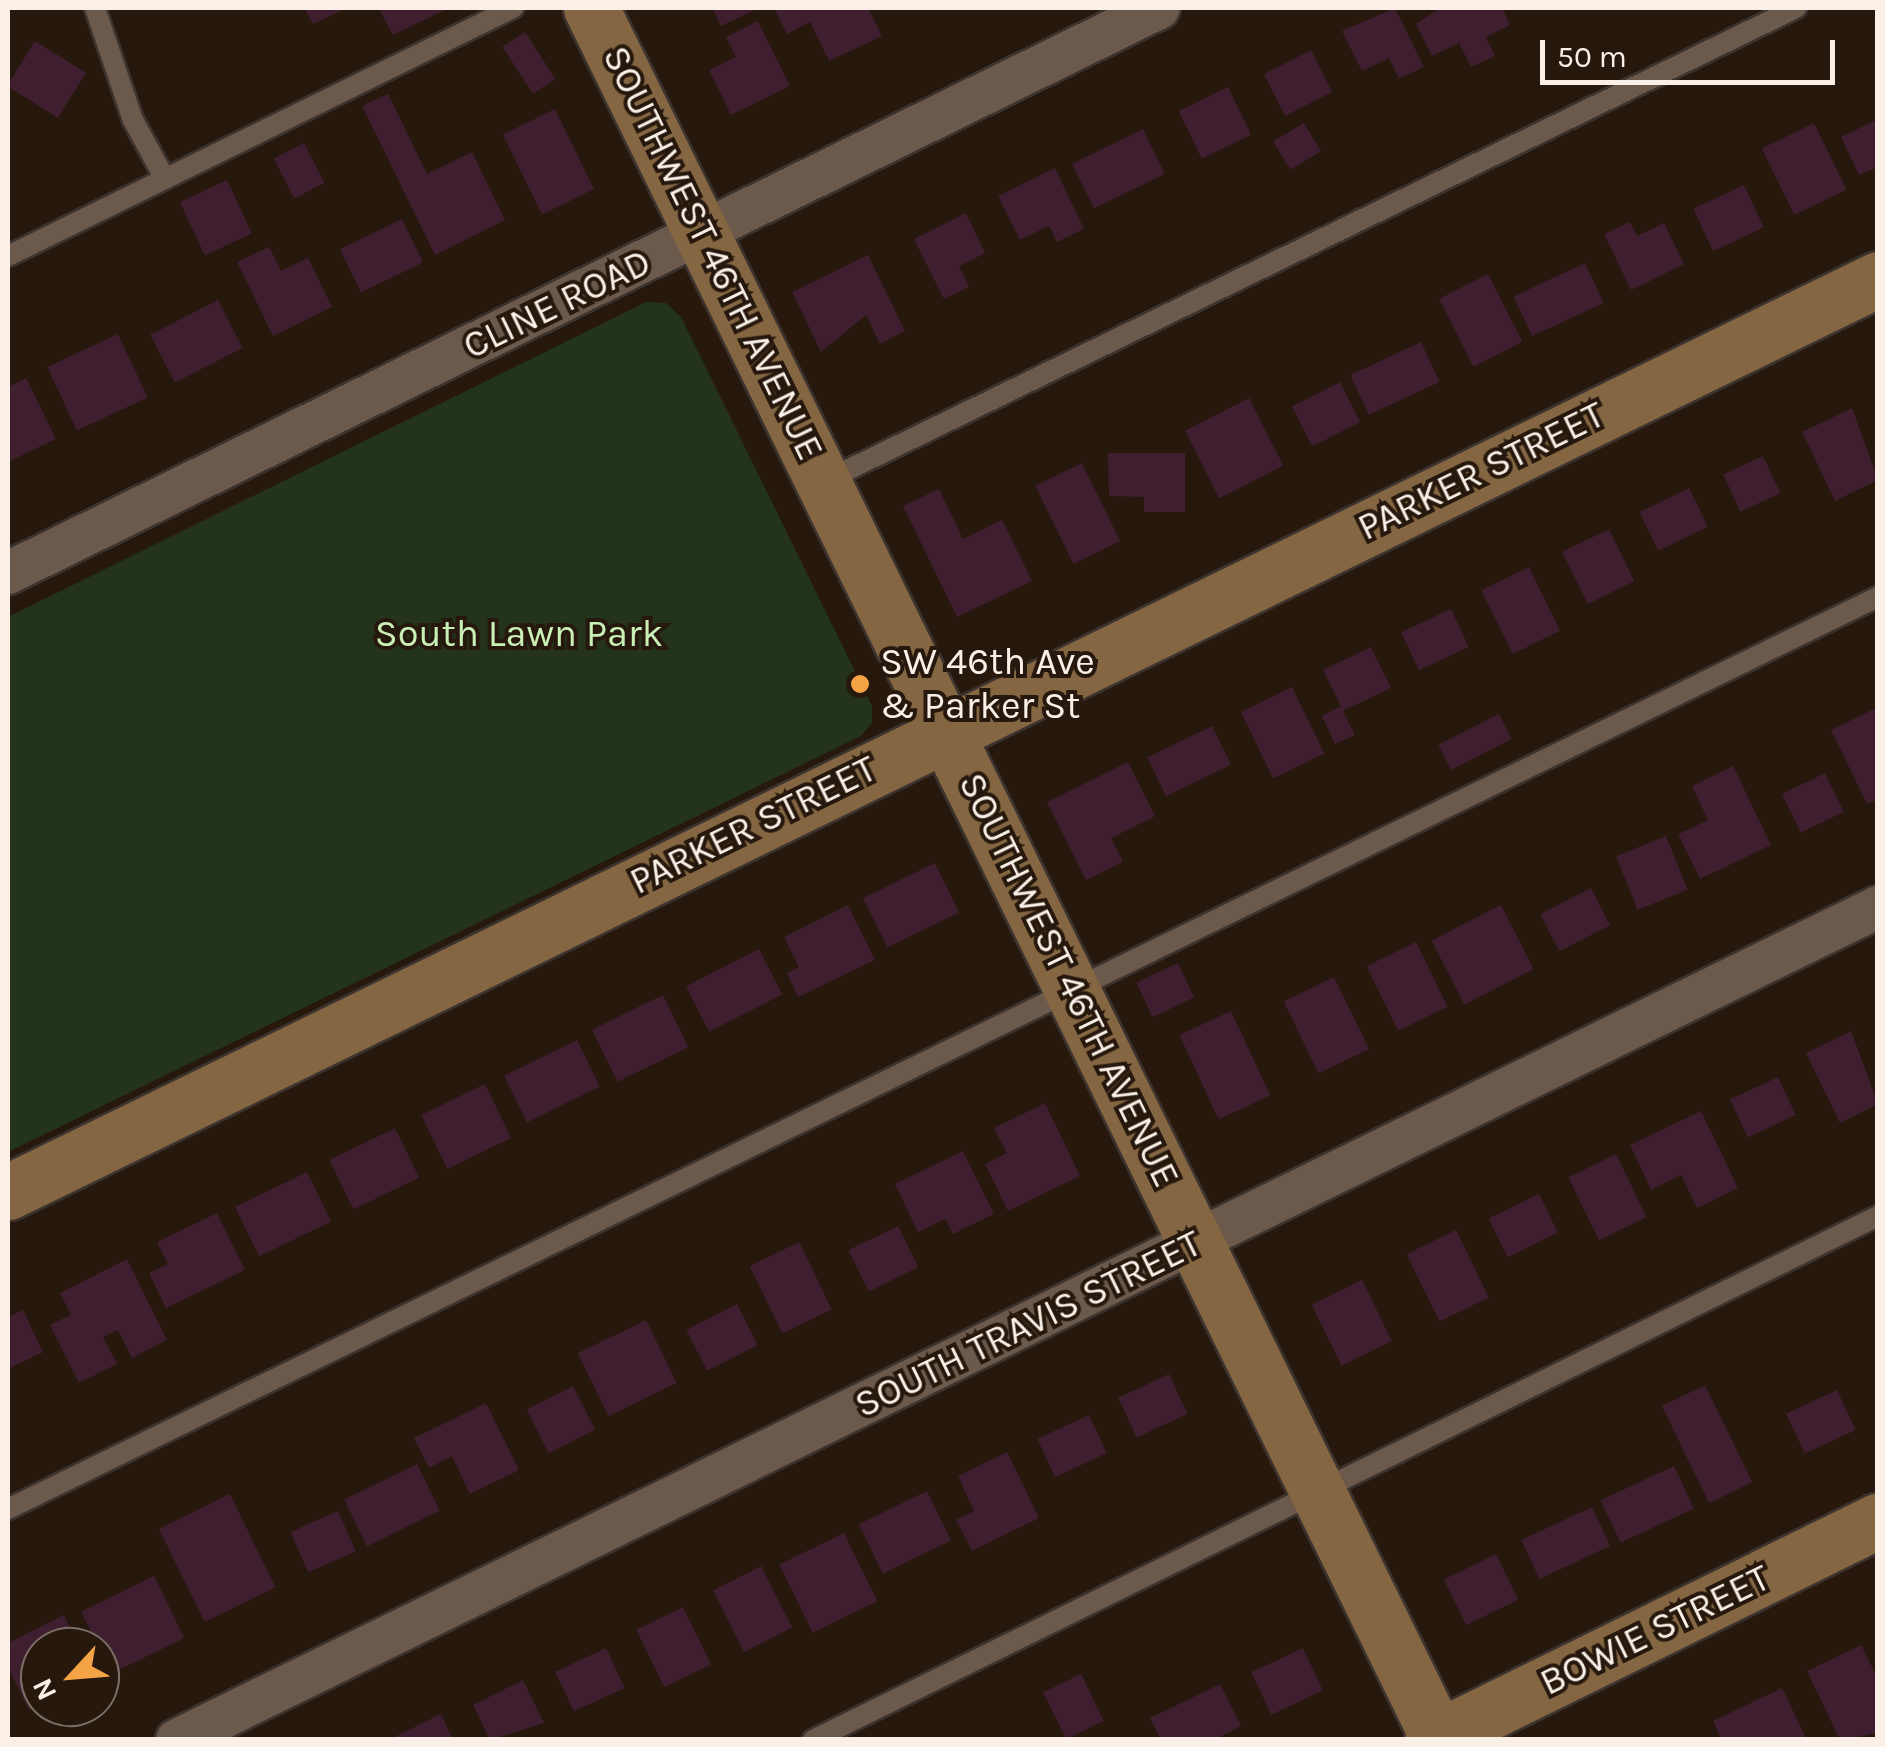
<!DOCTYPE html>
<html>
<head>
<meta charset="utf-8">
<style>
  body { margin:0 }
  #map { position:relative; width:1885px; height:1747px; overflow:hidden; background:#26180c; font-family:Karla,sans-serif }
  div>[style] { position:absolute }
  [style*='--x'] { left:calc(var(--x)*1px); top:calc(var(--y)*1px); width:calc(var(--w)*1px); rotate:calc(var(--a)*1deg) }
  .green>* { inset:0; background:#24341c }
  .building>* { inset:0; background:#3f1e2f; transform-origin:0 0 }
  .roads { filter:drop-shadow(2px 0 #3d332e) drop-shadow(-2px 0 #3d332e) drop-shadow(0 2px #3d332e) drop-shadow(0 -2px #3d332e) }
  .lane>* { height:20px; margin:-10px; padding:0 10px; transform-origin:10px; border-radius:10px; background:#6b5a4c }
  .street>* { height:42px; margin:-21px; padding:0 21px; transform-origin:21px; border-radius:21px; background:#6b5a4c }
  .secondary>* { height:55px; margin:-27.5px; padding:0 27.5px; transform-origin:27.5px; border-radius:27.5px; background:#846642 }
  .dots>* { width:28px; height:28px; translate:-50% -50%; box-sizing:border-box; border:5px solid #26180c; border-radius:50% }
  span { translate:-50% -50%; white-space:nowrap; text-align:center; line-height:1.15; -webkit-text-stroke:8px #26180c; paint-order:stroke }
  .street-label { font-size:38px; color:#faf0e8 }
  .park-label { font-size:38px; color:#c9f0b6 }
  .poi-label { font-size:38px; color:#faf0e8 }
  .left { translate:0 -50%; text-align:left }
  .frame { position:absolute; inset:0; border:10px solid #faf0e8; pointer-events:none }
  .north { position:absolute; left:20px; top:1627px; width:100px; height:100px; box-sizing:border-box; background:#26180c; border:2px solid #7b6e64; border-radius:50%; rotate:244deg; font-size:28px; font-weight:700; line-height:40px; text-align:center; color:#faf0e8 }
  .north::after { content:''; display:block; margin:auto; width:35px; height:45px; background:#f4a345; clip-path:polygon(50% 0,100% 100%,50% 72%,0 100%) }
  .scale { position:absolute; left:1540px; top:40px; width:295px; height:45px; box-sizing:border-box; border:5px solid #faf0e8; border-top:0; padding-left:12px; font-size:30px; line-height:35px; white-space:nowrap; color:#faf0e8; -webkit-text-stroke:8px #26180c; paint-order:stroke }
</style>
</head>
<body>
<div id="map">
  <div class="green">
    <div style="clip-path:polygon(646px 302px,666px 303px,681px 317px,872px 706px,872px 723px,861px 736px,8px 1152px,8px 617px)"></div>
  </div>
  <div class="building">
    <div style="clip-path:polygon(304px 8px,347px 8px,313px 24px)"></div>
    <div style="clip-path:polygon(388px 8px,449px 8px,393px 35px,380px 11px)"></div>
    <div style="clip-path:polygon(712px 8px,759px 8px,721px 26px)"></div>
    <div style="clip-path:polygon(774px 8px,868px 8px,882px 36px,829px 61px,810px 22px,787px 34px)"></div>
    <div style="clip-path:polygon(1395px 8px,1424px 67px,1399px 79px,1389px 58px,1362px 71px,1342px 31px)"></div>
    <div style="clip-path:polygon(1440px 8px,1502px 8px,1510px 25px,1486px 37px,1495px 56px,1471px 67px,1459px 43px,1432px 56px,1416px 24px)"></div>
    <div style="clip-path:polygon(758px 21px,790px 86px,731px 115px,709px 70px,736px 57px,726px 37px)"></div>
    <div style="left:525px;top:32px;width:56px;height:27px;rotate:57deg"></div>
    <div style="left:35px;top:41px;width:60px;height:53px;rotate:32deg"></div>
    <div style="left:1311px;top:50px;width:47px;height:53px;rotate:63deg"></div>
    <div style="left:1228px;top:87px;width:53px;height:55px;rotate:64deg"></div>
    <div style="clip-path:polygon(388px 94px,427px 174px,472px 152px,505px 220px,435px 255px,362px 106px)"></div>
    <div style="left:555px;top:109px;width:89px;height:58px;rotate:64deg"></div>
    <div style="clip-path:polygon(1878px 119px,1878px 167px,1859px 175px,1841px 137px)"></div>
    <div style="left:1304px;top:123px;width:33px;height:36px;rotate:59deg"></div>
    <div style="left:1814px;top:123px;width:74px;height:58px;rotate:64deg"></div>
    <div style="left:1143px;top:129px;width:50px;height:79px;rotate:64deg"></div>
    <div style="left:304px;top:143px;width:45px;height:34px;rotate:63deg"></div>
    <div style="clip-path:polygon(1055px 168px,1084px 229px,1057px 242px,1049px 226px,1020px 240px,998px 196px)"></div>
    <div style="left:227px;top:180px;width:59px;height:52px;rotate:65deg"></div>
    <div style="left:1744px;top:185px;width:47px;height:56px;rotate:65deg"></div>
    <div style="clip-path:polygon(966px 213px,985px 253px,959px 266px,969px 287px,944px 299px,914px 239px)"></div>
    <div style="left:402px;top:219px;width:48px;height:69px;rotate:64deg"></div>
    <div style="clip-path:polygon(1630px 222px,1637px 236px,1664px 223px,1684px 264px,1631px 290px,1604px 234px)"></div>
    <div style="clip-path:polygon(269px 247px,281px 271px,308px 258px,332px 307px,273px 336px,237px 262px)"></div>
    <div style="clip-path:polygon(868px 255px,905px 331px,880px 344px,866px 315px,821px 352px,792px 292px)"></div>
    <div style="left:1585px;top:263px;width:44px;height:79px;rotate:65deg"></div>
    <div style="left:1488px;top:274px;width:76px;height:55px;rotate:63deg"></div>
    <div style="left:218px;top:300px;width:54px;height:76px;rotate:63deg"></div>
    <div style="left:118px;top:334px;width:70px;height:78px;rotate:65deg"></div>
    <div style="left:1421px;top:342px;width:44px;height:78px;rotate:65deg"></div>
    <div style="clip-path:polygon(26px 378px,56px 439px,8px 462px,8px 387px)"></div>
    <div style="left:1340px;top:382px;width:45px;height:54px;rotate:63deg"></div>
    <div style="left:1249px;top:398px;width:76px;height:72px;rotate:63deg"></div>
    <div style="clip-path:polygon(1852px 408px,1878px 480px,1835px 501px,1802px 432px)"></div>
    <div style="clip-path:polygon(1108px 453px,1185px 453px,1185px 512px,1144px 512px,1144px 497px,1109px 496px)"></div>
    <div style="left:1763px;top:456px;width:41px;height:44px;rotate:65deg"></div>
    <div style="left:1082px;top:463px;width:87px;height:52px;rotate:64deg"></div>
    <div style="left:1689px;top:488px;width:43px;height:55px;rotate:64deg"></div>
    <div style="clip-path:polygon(939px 489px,963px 539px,1002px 520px,1032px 581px,957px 617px,903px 506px)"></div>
    <div style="left:1609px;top:529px;width:58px;height:52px;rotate:64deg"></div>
    <div style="left:1529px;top:567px;width:71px;height:53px;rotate:64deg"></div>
    <div style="left:1451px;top:609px;width:42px;height:55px;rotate:65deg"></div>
    <div style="clip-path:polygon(1371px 647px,1391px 688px,1343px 711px,1355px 735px,1335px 744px,1322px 716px,1341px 706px,1323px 670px)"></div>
    <div style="left:1292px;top:687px;width:74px;height:57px;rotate:64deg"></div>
    <div style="clip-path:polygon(1878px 707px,1878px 799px,1867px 804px,1831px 730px)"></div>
    <div style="left:1499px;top:714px;width:28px;height:68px;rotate:63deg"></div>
    <div style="left:1212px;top:726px;width:43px;height:72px;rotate:64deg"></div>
    <div style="clip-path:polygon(1128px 762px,1155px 816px,1111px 838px,1123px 862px,1086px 880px,1047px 802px)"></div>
    <div style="clip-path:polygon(1733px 766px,1771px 845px,1700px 879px,1678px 834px,1708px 820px,1692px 786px)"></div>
    <div style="left:1825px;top:773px;width:43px;height:48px;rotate:64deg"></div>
    <div style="left:1666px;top:836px;width:58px;height:54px;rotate:68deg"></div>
    <div style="left:935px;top:863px;width:55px;height:80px;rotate:64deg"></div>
    <div style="left:1591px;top:888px;width:42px;height:57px;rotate:63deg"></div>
    <div style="clip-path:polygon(848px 905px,875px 960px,798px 997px,787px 973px,799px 967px,784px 937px)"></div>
    <div style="left:1501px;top:905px;width:72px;height:78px;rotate:63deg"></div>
    <div style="left:1416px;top:942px;width:72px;height:55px;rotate:64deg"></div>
    <div style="left:759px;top:949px;width:51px;height:82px;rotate:63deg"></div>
    <div style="left:1178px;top:963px;width:38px;height:46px;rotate:65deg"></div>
    <div style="left:1334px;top:977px;width:80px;height:56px;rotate:64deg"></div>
    <div style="left:663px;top:995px;width:58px;height:79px;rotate:64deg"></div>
    <div style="left:1231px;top:1011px;width:93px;height:57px;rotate:65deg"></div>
    <div style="clip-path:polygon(1851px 1031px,1878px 1104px,1840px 1123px,1806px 1053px)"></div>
    <div style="left:577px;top:1040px;width:52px;height:81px;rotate:64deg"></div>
    <div style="left:1778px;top:1077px;width:42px;height:53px;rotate:65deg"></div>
    <div style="left:485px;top:1084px;width:60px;height:71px;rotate:64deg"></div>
    <div style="clip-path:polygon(1045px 1103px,1080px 1176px,1008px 1211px,985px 1164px,1007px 1153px,994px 1128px)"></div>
    <div style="clip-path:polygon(1701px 1111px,1738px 1188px,1697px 1208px,1681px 1175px,1651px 1190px,1630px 1145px)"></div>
    <div style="left:395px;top:1128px;width:55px;height:73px;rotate:64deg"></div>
    <div style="clip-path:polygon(963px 1151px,994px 1214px,953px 1234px,945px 1219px,918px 1232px,895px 1184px)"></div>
    <div style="left:1616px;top:1154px;width:70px;height:53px;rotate:64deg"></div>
    <div style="left:307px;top:1172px;width:55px;height:80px;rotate:64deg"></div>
    <div style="left:1539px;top:1194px;width:43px;height:56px;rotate:64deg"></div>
    <div style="clip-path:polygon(217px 1213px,245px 1270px,166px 1308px,149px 1273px,168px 1264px,157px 1242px)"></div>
    <div style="left:898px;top:1226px;width:46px;height:55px;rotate:64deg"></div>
    <div style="left:1456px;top:1230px;width:75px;height:55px;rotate:64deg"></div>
    <div style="left:799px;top:1242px;width:75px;height:55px;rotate:64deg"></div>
    <div style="clip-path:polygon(127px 1259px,167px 1340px,132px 1358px,118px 1330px,103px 1337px,117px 1364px,79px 1383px,50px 1325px,71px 1315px,60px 1293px)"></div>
    <div style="left:1362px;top:1280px;width:68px;height:56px;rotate:64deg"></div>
    <div style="left:737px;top:1304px;width:46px;height:57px;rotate:63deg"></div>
    <div style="clip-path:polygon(23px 1310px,43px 1352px,8px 1369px,8px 1317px)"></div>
    <div style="left:646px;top:1320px;width:70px;height:76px;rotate:64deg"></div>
    <div style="left:1169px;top:1374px;width:44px;height:56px;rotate:65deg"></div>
    <div style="left:1705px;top:1385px;width:108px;height:48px;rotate:64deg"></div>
    <div style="left:573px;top:1386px;width:49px;height:52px;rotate:63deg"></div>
    <div style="left:1837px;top:1390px;width:44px;height:56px;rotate:65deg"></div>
    <div style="clip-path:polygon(486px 1403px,519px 1470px,470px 1494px,452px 1456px,429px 1468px,414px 1438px)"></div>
    <div style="left:1089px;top:1415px;width:42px;height:57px;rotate:65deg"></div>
    <div style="clip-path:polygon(1007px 1452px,1039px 1518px,972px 1551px,956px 1520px,974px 1511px,958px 1476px)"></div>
    <div style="left:417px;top:1464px;width:52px;height:81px;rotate:64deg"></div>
    <div style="left:1674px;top:1466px;width:47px;height:81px;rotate:65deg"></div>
    <div style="left:927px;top:1491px;width:55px;height:76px;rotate:64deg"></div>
    <div style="left:230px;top:1494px;width:104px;height:79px;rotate:64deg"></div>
    <div style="left:1592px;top:1507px;width:43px;height:78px;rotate:65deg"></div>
    <div style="left:338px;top:1511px;width:44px;height:52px;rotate:66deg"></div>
    <div style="left:844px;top:1533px;width:76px;height:72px;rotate:64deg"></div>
    <div style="left:1496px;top:1554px;width:51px;height:58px;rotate:64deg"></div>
    <div style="left:761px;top:1566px;width:69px;height:54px;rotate:63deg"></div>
    <div style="left:154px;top:1576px;width:69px;height:81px;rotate:64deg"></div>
    <div style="left:683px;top:1607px;width:64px;height:52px;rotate:64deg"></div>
    <div style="clip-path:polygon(64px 1615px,79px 1647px,40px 1647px,40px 1705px,29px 1710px,8px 1667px,8px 1643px)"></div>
    <div style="clip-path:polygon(1861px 1645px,1878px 1679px,1878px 1733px,1840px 1740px,1807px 1671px)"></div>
    <div style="left:606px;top:1648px;width:44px;height:56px;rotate:65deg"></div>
    <div style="left:1303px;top:1648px;width:47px;height:57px;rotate:65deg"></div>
    <div style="left:1081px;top:1674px;width:52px;height:42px;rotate:64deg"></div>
    <div style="clip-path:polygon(523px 1680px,544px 1723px,490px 1740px,473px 1705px)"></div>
    <div style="clip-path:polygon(1220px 1684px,1241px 1726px,1214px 1740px,1161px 1740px,1150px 1718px)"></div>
    <div style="clip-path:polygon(1782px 1688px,1807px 1740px,1722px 1740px,1713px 1721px)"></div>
    <div style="clip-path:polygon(441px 1714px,453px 1740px,389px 1740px)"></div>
  </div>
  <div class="roads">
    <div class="lane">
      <div style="--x:95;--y:8;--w:118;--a:71.3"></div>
      <div style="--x:133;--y:120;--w:67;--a:61.5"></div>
      <div style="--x:8;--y:256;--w:563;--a:-26.16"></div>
      <div style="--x:827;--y:480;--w:1078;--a:-25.97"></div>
      <div style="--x:8;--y:1509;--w:2081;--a:-26"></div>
      <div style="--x:813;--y:1740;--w:1187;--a:-26.2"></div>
    </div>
    <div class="street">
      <div style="--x:8;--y:573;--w:1282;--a:-26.15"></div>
      <div style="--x:177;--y:1740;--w:1894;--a:-26.09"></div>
    </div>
    <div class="secondary">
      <div style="--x:591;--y:8;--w:1928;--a:63.91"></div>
      <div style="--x:8;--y:1192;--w:2081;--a:-26.02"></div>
      <div style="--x:1432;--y:1740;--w:497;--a:-26.2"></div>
    </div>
  </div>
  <div class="dots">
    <div style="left:860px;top:684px;background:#f4a345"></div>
  </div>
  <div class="street-label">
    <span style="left:713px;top:253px;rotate:64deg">SOUTHWEST 46TH AVENUE</span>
    <span style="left:557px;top:304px;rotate:-26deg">CLINE ROAD</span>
    <span style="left:1481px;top:471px;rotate:-26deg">PARKER STREET</span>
    <span style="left:753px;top:825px;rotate:-26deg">PARKER STREET</span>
    <span style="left:1069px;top:980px;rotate:64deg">SOUTHWEST 46TH AVENUE</span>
    <span style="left:1028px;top:1324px;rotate:-26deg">SOUTH TRAVIS STREET</span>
    <span style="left:1655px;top:1630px;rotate:-26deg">BOWIE STREET</span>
  </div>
  <div class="park-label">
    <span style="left:519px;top:634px">South Lawn Park</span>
  </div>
  <div class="poi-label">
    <span class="left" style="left:880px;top:684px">SW 46th Ave<br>&amp; Parker St</span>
  </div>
  <div class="frame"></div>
  <div class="north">N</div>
  <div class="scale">50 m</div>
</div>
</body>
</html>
